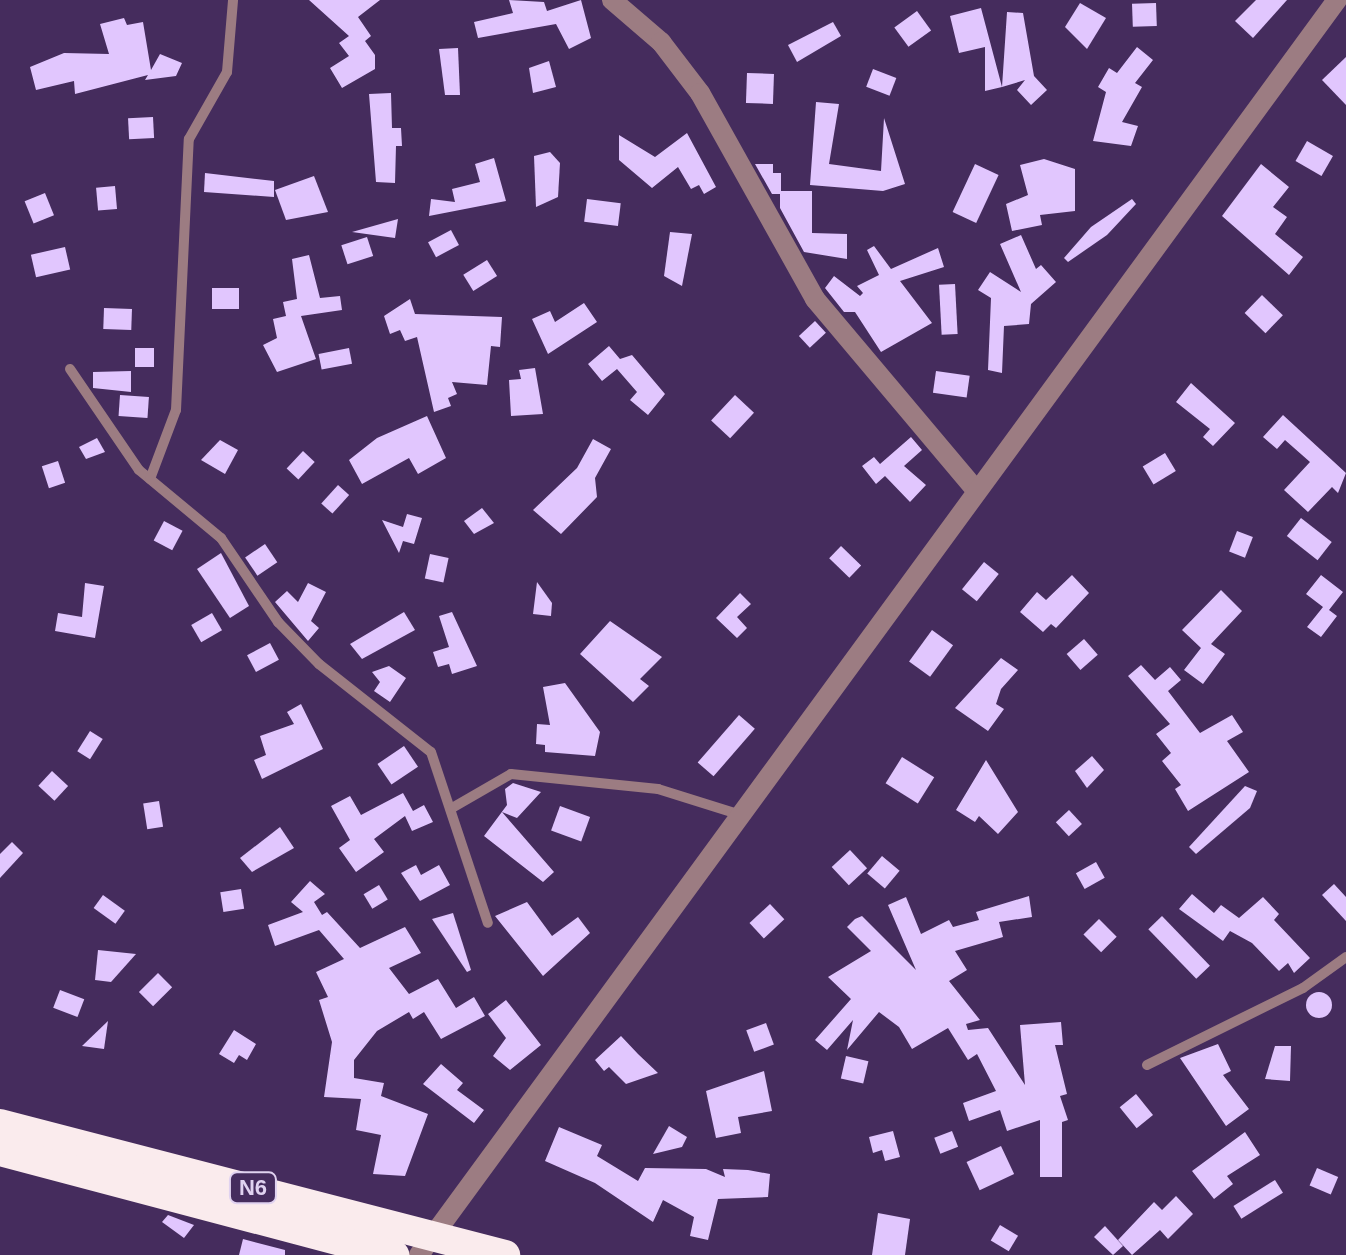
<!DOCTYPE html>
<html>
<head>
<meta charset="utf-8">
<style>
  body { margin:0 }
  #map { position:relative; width:1346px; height:1255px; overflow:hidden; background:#452c5d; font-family:Helvetica,sans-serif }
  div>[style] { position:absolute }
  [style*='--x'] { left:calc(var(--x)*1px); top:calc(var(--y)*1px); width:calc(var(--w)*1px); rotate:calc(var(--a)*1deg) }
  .building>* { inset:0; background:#e1c6fe; transform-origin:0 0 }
  .round { border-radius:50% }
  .lane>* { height:10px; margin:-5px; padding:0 5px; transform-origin:5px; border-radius:5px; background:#9c7c82 }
  .street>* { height:20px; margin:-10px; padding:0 10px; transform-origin:10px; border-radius:10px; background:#9c7c82 }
  .highway>* { height:30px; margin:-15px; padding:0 15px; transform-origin:15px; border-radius:15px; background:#faebed }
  span { translate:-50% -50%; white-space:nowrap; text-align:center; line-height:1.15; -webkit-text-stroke:10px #452c5d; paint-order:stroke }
  .shield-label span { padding:2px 8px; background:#452c5d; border:2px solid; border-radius:8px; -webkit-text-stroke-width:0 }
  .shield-label { font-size:22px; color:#e0d2f0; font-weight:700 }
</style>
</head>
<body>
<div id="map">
  <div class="building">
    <div style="clip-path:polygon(309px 0,380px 0,358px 17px,371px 36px,365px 41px,375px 55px,375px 69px,342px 88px,330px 68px,349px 56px,339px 43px,349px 36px)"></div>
    <div style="clip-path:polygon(509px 0,544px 2px,547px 11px,581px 0,591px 38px,569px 49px,556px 24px,478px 38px,474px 22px,513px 13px)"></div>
    <div style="clip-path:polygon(1256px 0,1287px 0,1253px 38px,1235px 21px)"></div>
    <div style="clip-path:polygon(1080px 3px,1106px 18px,1087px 49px,1065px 27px)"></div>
    <div style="left:1156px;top:3px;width:23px;height:24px;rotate:88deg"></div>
    <div style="clip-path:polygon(981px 8px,1002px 87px,985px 91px,985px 47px,959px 53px,950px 16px)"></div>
    <div style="left:917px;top:11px;width:24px;height:28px;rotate:54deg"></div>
    <div style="clip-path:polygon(1007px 12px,1023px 13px,1034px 76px,1047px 90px,1031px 105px,1017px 90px,1025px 80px,1002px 87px)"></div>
    <div style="clip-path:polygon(124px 18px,127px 25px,143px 22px,151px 70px,160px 54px,182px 63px,176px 76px,145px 80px,148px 75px,75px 94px,74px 81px,36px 90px,30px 67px,64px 53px,109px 54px,100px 24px)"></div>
    <div style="clip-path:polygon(833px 22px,841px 36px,797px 62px,788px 45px)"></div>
    <div style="clip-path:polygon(1137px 47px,1153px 60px,1135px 83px,1142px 87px,1122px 122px,1138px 126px,1131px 146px,1093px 141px,1106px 92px,1098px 87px,1109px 68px,1117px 73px)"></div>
    <div style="clip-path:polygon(458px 48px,460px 95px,445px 95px,439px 49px)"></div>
    <div style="clip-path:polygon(1346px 57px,1346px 105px,1322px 80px)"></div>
    <div style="clip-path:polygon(549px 61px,556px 87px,533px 93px,529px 68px)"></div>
    <div style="left:873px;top:69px;width:25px;height:19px;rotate:21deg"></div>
    <div style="left:747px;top:73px;width:27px;height:30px;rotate:2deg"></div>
    <div style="clip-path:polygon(391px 93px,392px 128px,401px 128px,402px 146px,396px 146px,395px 183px,376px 182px,369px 94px)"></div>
    <div style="clip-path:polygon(816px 102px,839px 104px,829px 164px,881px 171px,884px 118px,905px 184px,883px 191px,810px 185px)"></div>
    <div style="left:153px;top:117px;width:21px;height:25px;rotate:87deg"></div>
    <div style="clip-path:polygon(687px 133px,716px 187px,704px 194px,699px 185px,691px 189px,678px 167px,652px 188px,619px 160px,619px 135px,655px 157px)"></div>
    <div style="left:1307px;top:141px;width:30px;height:23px;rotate:30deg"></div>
    <div style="clip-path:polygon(550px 152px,560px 163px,558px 197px,536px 207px,534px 156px)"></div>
    <div style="clip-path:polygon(494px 158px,506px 201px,429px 216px,431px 199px,455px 202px,452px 189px,480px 182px,475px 164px)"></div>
    <div style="clip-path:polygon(1044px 159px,1075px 169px,1075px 211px,1040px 215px,1042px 225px,1012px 231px,1006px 204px,1028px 195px,1020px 165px)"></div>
    <div style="clip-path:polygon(755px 164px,773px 164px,773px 173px,781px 173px,781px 191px,812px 191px,812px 233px,847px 234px,847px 259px,804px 252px,780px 208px,780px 194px,772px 194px)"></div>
    <div style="left:975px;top:164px;width:26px;height:53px;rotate:25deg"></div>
    <div style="clip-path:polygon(1261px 164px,1289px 187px,1273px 207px,1287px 217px,1275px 234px,1303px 257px,1289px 275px,1222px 216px)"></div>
    <div style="clip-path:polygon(205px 173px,274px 181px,274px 197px,204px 192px)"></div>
    <div style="clip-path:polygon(314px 176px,328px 212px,286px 220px,275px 190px)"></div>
    <div style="left:115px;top:186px;width:23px;height:19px;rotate:85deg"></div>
    <div style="left:45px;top:193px;width:24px;height:22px;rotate:68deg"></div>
    <div style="left:587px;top:199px;width:34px;height:23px;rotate:7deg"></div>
    <div style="clip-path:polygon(1132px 199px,1136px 204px,1107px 235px,1068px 262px,1064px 258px,1091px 227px)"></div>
    <div style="clip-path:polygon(398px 219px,395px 238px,352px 232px)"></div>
    <div style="left:451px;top:230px;width:17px;height:26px;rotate:62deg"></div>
    <div style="clip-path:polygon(670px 232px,692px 234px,682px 286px,664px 276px)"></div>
    <div style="clip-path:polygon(1021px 235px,1036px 269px,1041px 265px,1056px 282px,1031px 304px,1029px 324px,1004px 326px,1002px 373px,988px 370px,991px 298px,978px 290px,990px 272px,1021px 292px,1000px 244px)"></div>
    <div style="left:367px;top:237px;width:20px;height:27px;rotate:72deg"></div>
    <div style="clip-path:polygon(874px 246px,891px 269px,938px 248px,944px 267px,900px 281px,932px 323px,881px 352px,855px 312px,844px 312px,825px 288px,834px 276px,860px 296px,863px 293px,857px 286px,879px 275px,867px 250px)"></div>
    <div style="left:65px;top:247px;width:23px;height:35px;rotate:77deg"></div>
    <div style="clip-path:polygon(309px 255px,320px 298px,340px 296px,342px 310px,301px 316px,316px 359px,277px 372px,263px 345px,277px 338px,273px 319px,286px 316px,283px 302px,297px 299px,292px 259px)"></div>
    <div style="left:487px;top:260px;width:19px;height:28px;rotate:58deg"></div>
    <div style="left:955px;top:284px;width:50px;height:16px;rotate:87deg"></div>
    <div style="left:212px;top:288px;width:27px;height:21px"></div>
    <div style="left:1262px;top:295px;width:29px;height:25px;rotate:44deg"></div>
    <div style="clip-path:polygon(410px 299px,415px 314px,502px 317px,500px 347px,491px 346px,487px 385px,452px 382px,457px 394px,448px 398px,451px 406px,434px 412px,417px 337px,405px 341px,400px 330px,390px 334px,384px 316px)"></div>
    <div style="clip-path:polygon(584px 303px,597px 322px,548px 354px,532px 319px,550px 311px,555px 322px)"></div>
    <div style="left:104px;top:308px;width:28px;height:21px;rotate:2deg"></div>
    <div style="left:815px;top:321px;width:16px;height:22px;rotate:47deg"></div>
    <div style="clip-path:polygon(609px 346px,620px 359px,632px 355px,665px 394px,648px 415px,630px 400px,637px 392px,617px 369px,602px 381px,588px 364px)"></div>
    <div style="left:135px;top:348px;width:19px;height:19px"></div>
    <div style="left:349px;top:348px;width:16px;height:31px;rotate:79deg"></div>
    <div style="clip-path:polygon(535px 368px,543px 414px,511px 416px,509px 380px,521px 379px,519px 370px)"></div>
    <div style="clip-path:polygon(131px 371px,131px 392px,93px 388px,93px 372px)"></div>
    <div style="left:936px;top:371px;width:34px;height:22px;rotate:8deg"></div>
    <div style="clip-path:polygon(1191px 383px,1235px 423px,1213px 446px,1203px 437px,1210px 429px,1176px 402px)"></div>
    <div style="left:120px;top:395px;width:29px;height:21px;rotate:4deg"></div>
    <div style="left:735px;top:395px;width:26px;height:35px;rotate:43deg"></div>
    <div style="clip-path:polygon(1283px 415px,1346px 473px,1338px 493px,1332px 487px,1308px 512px,1284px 490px,1310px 462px,1285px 440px,1277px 449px,1263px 437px)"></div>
    <div style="clip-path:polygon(427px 416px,446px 458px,418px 474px,409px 458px,362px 484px,349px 460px,377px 438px)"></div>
    <div style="clip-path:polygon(911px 437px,922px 450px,904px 466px,926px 485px,910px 502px,885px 476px,876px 484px,862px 466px,874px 457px,880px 464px)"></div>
    <div style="clip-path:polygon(97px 438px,105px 452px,86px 459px,79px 447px)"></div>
    <div style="clip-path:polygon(593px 439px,611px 449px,595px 478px,597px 497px,561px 534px,533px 510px,577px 468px)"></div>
    <div style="clip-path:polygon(220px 440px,238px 450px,225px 474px,201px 460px)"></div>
    <div style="left:303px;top:451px;width:16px;height:24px;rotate:43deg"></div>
    <div style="left:1165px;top:453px;width:21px;height:26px;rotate:59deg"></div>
    <div style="left:58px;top:461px;width:23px;height:17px;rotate:72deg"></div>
    <div style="left:338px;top:485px;width:15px;height:25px;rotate:42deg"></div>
    <div style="clip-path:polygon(482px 508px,494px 523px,474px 534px,464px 521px)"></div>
    <div style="clip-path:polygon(407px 514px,422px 518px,414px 544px,403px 541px,399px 553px,382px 520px,403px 527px)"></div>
    <div style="left:1301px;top:518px;width:39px;height:23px;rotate:38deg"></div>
    <div style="left:164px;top:521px;width:21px;height:22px;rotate:28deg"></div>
    <div style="left:1237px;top:531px;width:17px;height:22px;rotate:21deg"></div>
    <div style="left:265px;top:544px;width:22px;height:24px;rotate:56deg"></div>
    <div style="left:841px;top:546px;width:28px;height:17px;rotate:44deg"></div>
    <div style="clip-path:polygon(221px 553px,249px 606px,230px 618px,197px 569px)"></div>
    <div style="left:430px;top:554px;width:19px;height:25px;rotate:12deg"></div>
    <div style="left:984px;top:562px;width:19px;height:35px;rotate:39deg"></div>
    <div style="clip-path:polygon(1072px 575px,1089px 593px,1056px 628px,1051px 624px,1043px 632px,1020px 612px,1037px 592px,1046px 600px)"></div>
    <div style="clip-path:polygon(1321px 575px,1343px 592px,1329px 610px,1337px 616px,1321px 637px,1307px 627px,1323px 607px,1306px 594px)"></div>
    <div style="clip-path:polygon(537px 582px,552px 603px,551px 616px,533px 614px)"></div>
    <div style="clip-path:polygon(85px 583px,104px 586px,95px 638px,55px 631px,58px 613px,82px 617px)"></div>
    <div style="clip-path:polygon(308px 583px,326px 592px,311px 621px,319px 628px,308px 641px,275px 602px,287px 591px,298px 602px)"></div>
    <div style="clip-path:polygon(1221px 590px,1242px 611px,1211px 644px,1225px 654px,1203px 684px,1184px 670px,1201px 648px,1182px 630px)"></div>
    <div style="clip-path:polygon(740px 593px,751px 604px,737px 617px,747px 628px,737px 638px,716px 618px)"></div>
    <div style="clip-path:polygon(404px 612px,415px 630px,362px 659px,350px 644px)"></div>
    <div style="clip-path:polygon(452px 612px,477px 666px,452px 674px,449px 664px,438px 667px,433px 652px,449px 647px,439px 616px)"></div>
    <div style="left:212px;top:613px;width:20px;height:24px;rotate:60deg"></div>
    <div style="clip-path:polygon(610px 621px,662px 657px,640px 679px,649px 686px,633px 702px,580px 654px)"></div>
    <div style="left:932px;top:630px;width:26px;height:39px;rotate:36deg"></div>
    <div style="left:1084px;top:639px;width:21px;height:23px;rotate:49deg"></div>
    <div style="left:270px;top:643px;width:19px;height:26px;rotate:62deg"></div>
    <div style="clip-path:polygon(1001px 658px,1018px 670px,1001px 689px,996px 704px,1004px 709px,988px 731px,955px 708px)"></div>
    <div style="clip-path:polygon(1141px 665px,1155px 680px,1170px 667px,1181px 680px,1168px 691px,1200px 733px,1232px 715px,1243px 732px,1227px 741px,1249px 772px,1188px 811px,1175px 789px,1181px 785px,1162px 761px,1171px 753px,1156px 734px,1170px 724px,1128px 676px)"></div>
    <div style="clip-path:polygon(389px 666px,406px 678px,390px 702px,374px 691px,380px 682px,372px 672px)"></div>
    <div style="clip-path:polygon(565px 683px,600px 732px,595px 756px,545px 752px,545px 745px,536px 744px,537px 724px,550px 725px,543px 687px)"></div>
    <div style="clip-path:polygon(301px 704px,323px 749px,262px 779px,254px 760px,266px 755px,260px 736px,294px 724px,287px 712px)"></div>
    <div style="left:739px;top:715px;width:21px;height:63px;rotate:41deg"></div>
    <div style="left:90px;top:731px;width:15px;height:24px;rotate:32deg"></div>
    <div style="left:404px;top:746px;width:25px;height:32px;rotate:56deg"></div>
    <div style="clip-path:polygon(1092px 756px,1104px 770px,1087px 788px,1075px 771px)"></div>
    <div style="left:902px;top:757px;width:38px;height:31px;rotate:32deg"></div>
    <div style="clip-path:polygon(986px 760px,1018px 812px,998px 834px,979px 816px,975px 822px,956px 810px)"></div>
    <div style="left:52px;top:771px;width:22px;height:20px;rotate:43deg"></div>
    <div style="clip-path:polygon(513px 783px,541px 792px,517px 818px,502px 812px,554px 872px,543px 882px,484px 836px,507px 805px,505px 789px)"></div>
    <div style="clip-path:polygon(1245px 786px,1257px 791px,1250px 808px,1196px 854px,1189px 847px)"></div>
    <div style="clip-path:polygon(403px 793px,413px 811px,424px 805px,433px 822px,412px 831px,405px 816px,374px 839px,384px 852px,356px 872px,339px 848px,350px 840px,331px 806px,350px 796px,361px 815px)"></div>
    <div style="left:159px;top:801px;width:26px;height:16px;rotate:81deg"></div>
    <div style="left:560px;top:806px;width:32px;height:26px;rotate:20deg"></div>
    <div style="left:1069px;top:810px;width:19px;height:18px;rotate:47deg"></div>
    <div style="clip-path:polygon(280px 827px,294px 848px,252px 872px,240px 858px)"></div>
    <div style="clip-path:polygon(12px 842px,23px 853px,0 878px,0 854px)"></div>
    <div style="left:850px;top:850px;width:25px;height:25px;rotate:47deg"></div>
    <div style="left:882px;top:856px;width:23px;height:23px;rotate:40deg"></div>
    <div style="left:1096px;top:862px;width:18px;height:23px;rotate:61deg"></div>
    <div style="clip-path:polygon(416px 865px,421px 875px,439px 865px,450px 885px,420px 901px,401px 873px)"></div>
    <div style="clip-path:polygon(310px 881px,325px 894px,314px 902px,322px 915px,327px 912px,360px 948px,405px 927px,421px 953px,389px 968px,409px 994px,438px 979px,456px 1008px,474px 997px,485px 1016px,441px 1039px,424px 1012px,413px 1019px,409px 1012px,377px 1031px,354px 1060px,354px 1078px,384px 1083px,381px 1096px,428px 1114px,405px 1176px,373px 1174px,381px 1135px,356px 1130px,361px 1099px,324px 1097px,332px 1042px,319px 1000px,328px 997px,316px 972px,344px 959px,319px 930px,275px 946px,268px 925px,303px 912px,291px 902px)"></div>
    <div style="clip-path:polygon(1334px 884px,1346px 897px,1346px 921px,1322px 895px)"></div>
    <div style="left:379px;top:885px;width:17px;height:18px;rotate:59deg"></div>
    <div style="left:241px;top:889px;width:20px;height:21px;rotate:81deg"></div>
    <div style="clip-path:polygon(1192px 894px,1214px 913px,1221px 905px,1239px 918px,1263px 897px,1279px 914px,1274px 920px,1310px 958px,1294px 973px,1288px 963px,1279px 971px,1252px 943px,1230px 931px,1223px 941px,1179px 909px)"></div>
    <div style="left:103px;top:895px;width:27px;height:16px;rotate:36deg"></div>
    <div style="clip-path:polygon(1029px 896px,1032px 917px,999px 922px,1003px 937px,955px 951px,967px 970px,949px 981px,980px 1020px,966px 1024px,968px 1030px,988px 1028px,1025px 1085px,1020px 1025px,1061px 1022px,1063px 1045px,1055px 1045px,1067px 1094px,1060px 1096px,1068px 1120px,1062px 1122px,1062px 1177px,1040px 1177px,1040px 1120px,1007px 1131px,1000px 1110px,969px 1121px,963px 1103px,996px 1091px,977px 1054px,968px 1060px,948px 1028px,912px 1049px,899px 1027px,879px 1012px,847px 1050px,853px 1020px,827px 1050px,815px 1040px,851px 999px,828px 977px,871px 951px,847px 927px,855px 919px,862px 916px,916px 970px,888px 905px,906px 897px,921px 934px,949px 920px,953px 927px,979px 920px,976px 912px)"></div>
    <div style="clip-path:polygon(527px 902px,552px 936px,578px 917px,590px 933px,543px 976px,495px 916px)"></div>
    <div style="left:770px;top:904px;width:21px;height:28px;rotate:47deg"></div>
    <div style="clip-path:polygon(453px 913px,471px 970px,467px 972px,432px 919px)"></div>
    <div style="left:1162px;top:916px;width:69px;height:19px;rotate:46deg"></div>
    <div style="left:1099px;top:919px;width:25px;height:22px;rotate:45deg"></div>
    <div style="clip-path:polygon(98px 950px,136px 954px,111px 982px,95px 980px)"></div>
    <div style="left:158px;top:973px;width:20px;height:27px;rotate:45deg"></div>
    <div style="left:60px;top:990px;width:26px;height:19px;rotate:21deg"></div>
    <div class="round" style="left:1306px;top:992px;width:26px;height:26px"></div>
    <div style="clip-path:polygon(506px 1000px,541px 1045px,510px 1070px,493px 1056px,506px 1038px,488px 1014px)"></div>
    <div style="clip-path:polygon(108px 1021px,104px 1049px,82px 1046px)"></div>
    <div style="left:766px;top:1023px;width:23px;height:21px;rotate:70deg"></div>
    <div style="clip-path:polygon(234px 1030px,256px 1044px,247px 1060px,239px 1055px,234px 1063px,219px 1054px)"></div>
    <div style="clip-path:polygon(621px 1036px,638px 1054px,658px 1073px,626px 1084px,609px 1067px,604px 1071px,595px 1060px)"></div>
    <div style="clip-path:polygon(1218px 1044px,1231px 1071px,1223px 1075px,1249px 1109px,1226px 1126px,1180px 1058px)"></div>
    <div style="clip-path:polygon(1275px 1046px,1291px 1046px,1290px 1081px,1265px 1079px)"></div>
    <div style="left:846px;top:1056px;width:23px;height:23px;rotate:13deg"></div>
    <div style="clip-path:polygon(441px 1064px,463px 1083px,457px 1090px,484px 1110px,474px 1123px,423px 1084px)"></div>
    <div style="clip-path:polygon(764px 1071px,772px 1111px,738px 1117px,741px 1133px,716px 1138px,706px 1091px)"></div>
    <div style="left:1136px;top:1094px;width:27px;height:21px;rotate:51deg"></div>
    <div style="clip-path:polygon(669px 1126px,687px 1137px,682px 1147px,653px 1154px)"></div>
    <div style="clip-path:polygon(559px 1127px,602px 1145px,597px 1156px,638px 1181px,645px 1168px,706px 1169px,725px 1177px,723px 1169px,748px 1170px,770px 1174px,768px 1197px,718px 1199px,708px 1240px,690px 1236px,694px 1217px,663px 1200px,653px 1222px,595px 1183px,545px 1161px)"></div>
    <div style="clip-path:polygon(893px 1131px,900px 1157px,885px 1161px,882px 1150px,873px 1153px,869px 1137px)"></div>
    <div style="left:952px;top:1131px;width:17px;height:19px;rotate:69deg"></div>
    <div style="clip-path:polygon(1245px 1132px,1260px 1155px,1227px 1176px,1233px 1184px,1214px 1199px,1192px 1171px)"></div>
    <div style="left:1001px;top:1146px;width:31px;height:38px;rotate:65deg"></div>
    <div style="left:1317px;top:1168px;width:23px;height:19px;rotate:23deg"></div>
    <div style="left:1275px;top:1180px;width:15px;height:49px;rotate:58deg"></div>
    <div style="clip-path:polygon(1176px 1196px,1193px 1214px,1168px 1239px,1160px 1230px,1132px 1255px,1118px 1240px,1154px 1202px,1162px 1210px)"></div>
    <div style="clip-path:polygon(878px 1213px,910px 1219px,905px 1255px,872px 1255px)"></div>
    <div style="clip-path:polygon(168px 1215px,194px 1225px,184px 1238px,162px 1222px)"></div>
    <div style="left:1000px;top:1225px;width:21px;height:18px;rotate:31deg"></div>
    <div style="clip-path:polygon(1105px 1226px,1123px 1246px,1113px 1255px,1094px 1237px)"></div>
    <div style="clip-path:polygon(243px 1239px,285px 1250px,285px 1255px,239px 1255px)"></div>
  </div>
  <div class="lane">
    <div style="--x:70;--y:369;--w:122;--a:55.7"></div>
    <div style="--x:139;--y:470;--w:107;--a:39.7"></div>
    <div style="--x:221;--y:538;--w:102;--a:55.8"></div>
    <div style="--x:278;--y:622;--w:59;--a:45.7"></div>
    <div style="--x:319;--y:664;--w:142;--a:38.2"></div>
    <div style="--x:431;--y:752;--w:180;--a:71.6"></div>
    <div style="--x:150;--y:479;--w:74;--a:-69.4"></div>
    <div style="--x:176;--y:410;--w:271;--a:-87.3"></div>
    <div style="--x:189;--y:139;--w:77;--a:-60.4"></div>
    <div style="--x:227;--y:72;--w:72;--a:-85.2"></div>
    <div style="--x:452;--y:808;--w:68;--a:-30"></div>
    <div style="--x:511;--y:774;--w:148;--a:5.8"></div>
    <div style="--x:658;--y:789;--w:87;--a:17.4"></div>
    <div style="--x:1147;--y:1065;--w:174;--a:-26.3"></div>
    <div style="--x:1303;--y:988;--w:53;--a:-35.8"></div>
  </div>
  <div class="street">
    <div style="--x:612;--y:0;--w:65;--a:40.6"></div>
    <div style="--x:661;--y:42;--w:64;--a:52.6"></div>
    <div style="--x:700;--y:93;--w:236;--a:60.8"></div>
    <div style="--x:815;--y:299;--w:250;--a:49.9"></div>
    <div style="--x:419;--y:1255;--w:1555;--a:-53.82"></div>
  </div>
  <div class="highway">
    <div style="--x:0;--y:1124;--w:522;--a:14.54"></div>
    <div style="--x:0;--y:1151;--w:408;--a:14.8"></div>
  </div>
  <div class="shield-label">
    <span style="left:253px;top:1188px">N6</span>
  </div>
</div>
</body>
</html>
